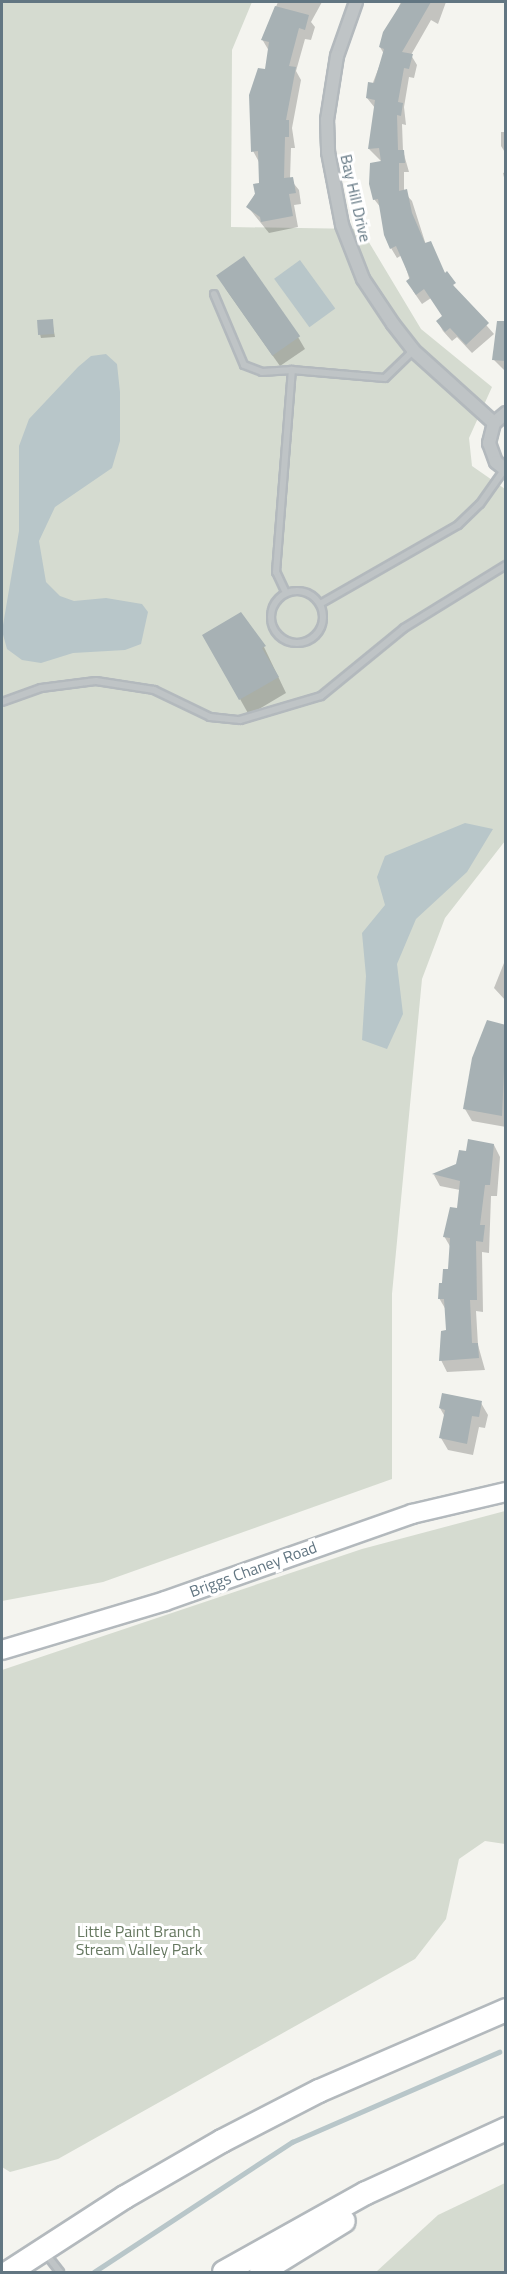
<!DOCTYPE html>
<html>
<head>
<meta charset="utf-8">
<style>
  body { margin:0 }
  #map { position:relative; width:507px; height:2274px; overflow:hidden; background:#f4f4ef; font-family:"Titillium Web",sans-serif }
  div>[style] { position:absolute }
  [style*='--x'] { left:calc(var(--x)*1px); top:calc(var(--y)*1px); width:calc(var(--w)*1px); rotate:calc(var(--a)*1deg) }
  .green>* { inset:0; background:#d5dbd0 }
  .water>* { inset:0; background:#b8c6c9; transform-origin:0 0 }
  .shadow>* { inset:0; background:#0003 }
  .stream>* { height:4.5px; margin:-2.25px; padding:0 2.25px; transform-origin:2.25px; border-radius:2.25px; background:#b8c6c9 }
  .building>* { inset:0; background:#a7b1b4; transform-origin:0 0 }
  .roads { filter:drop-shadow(2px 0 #b3b9bd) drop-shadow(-2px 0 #b3b9bd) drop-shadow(0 2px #b3b9bd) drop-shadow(0 -2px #b3b9bd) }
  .service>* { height:6px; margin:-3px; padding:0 3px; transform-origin:3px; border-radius:3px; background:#bfc4c6 }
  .service>.ring { margin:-3px; padding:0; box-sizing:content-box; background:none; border:6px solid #bfc4c6; border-radius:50% }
  .minor>* { height:12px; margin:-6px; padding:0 6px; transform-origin:6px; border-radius:6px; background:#bfc4c6 }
  .secondary>* { height:18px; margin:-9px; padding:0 9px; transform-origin:9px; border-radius:9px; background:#fff }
  .motorway>* { height:22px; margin:-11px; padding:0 11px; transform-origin:11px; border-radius:11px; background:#fff }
  span { translate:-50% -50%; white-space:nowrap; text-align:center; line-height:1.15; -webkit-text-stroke:6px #fff; paint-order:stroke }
  .street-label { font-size:16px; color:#627682 }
  .park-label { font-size:16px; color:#677961 }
  .frame { position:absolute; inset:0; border:3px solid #627682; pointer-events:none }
</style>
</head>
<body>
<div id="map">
  <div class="green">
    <div style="clip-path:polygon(2px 2px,252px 2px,232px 50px,231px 227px,361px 229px,421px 329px,492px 387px,469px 438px,472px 466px,505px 489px,505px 841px,445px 918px,422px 979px,392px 1294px,392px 1479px,103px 1582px,2px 1601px)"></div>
    <div style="clip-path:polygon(505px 1511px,505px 1844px,485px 1841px,459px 1859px,446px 1919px,415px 1959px,58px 2159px,10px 2172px,2px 2167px,2px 1670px,362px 1549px)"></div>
    <div style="clip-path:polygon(505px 2183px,505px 2272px,376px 2272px,438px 2215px)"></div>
  </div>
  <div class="water">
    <div style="left:300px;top:260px;width:60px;height:32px;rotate:54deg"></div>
    <div style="clip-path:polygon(106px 354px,117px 364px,120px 392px,120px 441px,112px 468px,55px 507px,39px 541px,46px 582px,60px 596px,74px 601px,106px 598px,142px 604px,148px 612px,141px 644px,125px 650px,73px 653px,41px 663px,22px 660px,7px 649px,2px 631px,19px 531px,19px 446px,29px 419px,78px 367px,91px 356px)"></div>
    <div style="clip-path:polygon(465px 823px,493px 829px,467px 872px,416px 919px,397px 964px,403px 1014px,387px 1049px,362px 1040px,366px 976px,362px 933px,385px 905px,377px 877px,385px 856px)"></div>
  </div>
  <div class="shadow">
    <div style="clip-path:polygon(278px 2px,322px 2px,311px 22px,315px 27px,311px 40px,305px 39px,296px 71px,301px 80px,292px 128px,295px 148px,291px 148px,290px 179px,299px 190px,301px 204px,294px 205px,298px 227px,269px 233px,248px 207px,260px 184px,259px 162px,253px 151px,269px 51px,262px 39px)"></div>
    <div style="clip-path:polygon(401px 2px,446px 2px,438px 24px,431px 20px,411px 55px,417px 65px,414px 78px,409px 77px,404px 107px,406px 125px,402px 124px,403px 151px,409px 172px,404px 172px,404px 192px,412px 201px,426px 245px,459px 294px,494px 334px,472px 353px,457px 337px,452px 341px,443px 331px,438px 322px,443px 316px,431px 298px,422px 304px,413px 291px,402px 255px,397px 258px,391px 248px,381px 208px,374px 199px,382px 162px,369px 149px,375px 108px,367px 98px,384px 54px,380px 47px)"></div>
    <div style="clip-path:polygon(501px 132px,506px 132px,506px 154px,501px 146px)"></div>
    <div style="clip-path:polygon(506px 172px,506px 186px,503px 173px)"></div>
    <div style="clip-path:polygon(225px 288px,298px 337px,305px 349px,280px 366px)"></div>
    <div style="clip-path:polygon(52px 321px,55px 337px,41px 338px,40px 334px)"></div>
    <div style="clip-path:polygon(506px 328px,506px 372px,494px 360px)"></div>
    <div style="clip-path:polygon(204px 635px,264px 647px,286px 693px,249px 715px)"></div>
    <div style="clip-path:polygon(506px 958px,506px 1001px,494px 988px)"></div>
    <div style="clip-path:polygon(506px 1026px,506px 1127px,472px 1121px,465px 1109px)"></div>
    <div style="clip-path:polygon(494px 1145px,500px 1157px,497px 1196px,491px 1196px,489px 1253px,482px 1252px,483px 1312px,476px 1311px,478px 1345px,485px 1370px,447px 1372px,441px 1360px,448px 1332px,446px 1310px,439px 1298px,450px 1271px,451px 1248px,444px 1236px,458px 1209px,460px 1190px,440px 1186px,434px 1175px,458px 1165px,467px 1153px)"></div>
    <div style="clip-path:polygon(481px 1403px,488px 1415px,485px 1428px,479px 1427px,473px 1455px,448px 1450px,441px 1438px,445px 1417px,440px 1408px)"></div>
  </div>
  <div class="stream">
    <div style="--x:94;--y:2272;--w:237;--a:-33.3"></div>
    <div style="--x:292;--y:2142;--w:226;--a:-23.5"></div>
  </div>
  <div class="building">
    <div style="clip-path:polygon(402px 2px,431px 2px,402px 52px,413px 54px,409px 69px,404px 68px,398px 102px,403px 103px,401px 116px,397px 115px,398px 150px,404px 150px,405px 163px,399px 163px,399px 191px,407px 189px,412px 213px,425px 243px,431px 241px,445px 273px,447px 271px,456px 283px,453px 285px,489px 323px,466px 345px,450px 328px,445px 332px,436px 321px,442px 316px,424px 289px,416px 295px,406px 281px,410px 278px,396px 246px,390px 249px,384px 235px,378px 199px,373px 200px,369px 184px,370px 163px,381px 161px,379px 148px,368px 149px,375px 100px,366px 98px,368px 82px,374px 83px,384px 49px,379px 47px,383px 32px)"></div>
    <div style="clip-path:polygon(275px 6px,309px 15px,305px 30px,299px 28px,289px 66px,296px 67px,286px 120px,289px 120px,289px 137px,285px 137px,284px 178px,293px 177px,296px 193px,289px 194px,293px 216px,261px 222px,260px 217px,246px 207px,255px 194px,253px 184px,259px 183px,258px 151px,251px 152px,249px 95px,258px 68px,265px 69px,269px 42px,261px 40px)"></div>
    <div style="left:244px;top:256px;width:98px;height:34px;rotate:55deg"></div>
    <div style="left:53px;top:319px;width:15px;height:16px;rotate:86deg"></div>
    <div style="clip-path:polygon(497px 321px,506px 321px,506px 361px,492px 360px)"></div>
    <div style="clip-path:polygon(241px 612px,266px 646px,262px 648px,279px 677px,239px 700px,202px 635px)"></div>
    <div style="clip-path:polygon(487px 1020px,506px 1025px,502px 1116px,463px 1109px,472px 1058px)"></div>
    <div style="clip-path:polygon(468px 1139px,494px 1144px,490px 1185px,485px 1185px,480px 1225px,485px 1225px,483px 1242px,476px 1241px,477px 1300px,470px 1300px,472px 1343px,478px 1343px,479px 1358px,439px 1361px,441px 1331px,446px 1330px,444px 1299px,438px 1299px,439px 1283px,442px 1283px,443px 1269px,448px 1269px,450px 1238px,443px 1237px,450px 1207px,457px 1208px,460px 1181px,432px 1174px,456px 1164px,459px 1150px,466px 1151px)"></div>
    <div style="clip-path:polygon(442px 1393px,482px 1401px,479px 1417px,472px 1416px,467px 1444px,439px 1438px,445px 1410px,439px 1408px)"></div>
  </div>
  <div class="roads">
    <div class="service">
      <div style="--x:214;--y:294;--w:77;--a:67.1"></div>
      <div style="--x:244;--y:365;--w:19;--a:21"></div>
      <div style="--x:262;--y:372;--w:30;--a:-4"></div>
      <div class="ring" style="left:271px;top:591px;width:46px;height:46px"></div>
      <div style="--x:286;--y:593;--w:23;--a:-115"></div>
      <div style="--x:276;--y:572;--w:203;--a:-85.5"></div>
      <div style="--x:292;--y:370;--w:93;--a:4.9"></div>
      <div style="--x:385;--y:378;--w:39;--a:-44"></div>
      <div style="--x:320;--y:604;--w:159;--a:-29.8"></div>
      <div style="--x:458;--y:525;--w:30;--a:-44"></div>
      <div style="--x:480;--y:504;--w:42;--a:-54.8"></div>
      <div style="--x:2;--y:702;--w:41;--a:-19.7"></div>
      <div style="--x:41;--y:688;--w:55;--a:-7.3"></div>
      <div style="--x:96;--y:681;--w:59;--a:8.8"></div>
      <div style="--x:154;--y:690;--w:62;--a:25.7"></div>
      <div style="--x:210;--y:717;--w:30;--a:6"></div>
      <div style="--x:240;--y:720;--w:84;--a:-16.5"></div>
      <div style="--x:321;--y:696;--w:107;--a:-39.3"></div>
      <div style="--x:404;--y:628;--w:120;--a:-31.7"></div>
      <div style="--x:46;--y:2254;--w:23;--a:52"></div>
    </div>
    <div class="minor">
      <div style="--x:356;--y:2;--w:57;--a:109.4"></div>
      <div style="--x:337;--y:56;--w:65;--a:98.9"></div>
      <div style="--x:327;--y:120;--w:32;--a:88"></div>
      <div style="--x:328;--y:152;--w:74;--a:79.1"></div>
      <div style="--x:342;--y:225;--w:58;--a:68.7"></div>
      <div style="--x:363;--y:279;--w:54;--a:56.3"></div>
      <div style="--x:393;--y:324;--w:33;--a:52"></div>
      <div style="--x:413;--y:350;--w:109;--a:42"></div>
      <div style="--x:506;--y:413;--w:16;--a:140"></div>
      <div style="--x:494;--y:423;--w:21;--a:104"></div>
      <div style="--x:489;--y:443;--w:20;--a:70"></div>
      <div style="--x:496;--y:462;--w:13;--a:39"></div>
    </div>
    <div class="secondary">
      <div style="--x:2;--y:1650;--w:170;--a:-16.7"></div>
      <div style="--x:165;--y:1601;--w:262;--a:-19.4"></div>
      <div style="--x:412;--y:1514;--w:97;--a:-13.2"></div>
    </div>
    <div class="motorway">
      <div style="--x:9;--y:2272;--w:138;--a:-32.9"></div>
      <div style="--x:125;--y:2197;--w:112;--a:-30"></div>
      <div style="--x:222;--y:2141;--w:109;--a:-27.3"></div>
      <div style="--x:319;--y:2091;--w:204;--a:-23.4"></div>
      <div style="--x:224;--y:2272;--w:162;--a:-29.1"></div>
      <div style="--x:366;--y:2193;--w:154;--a:-24.6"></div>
      <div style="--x:261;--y:2272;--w:97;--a:-31.6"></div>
    </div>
  </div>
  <div class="street-label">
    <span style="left:356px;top:198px;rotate:77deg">Bay Hill Drive</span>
    <span style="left:253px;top:1569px;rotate:-20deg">Briggs Chaney Road</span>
  </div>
  <div class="park-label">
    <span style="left:139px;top:1940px">Little Paint Branch<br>Stream Valley Park</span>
  </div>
  <div class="frame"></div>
</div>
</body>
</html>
